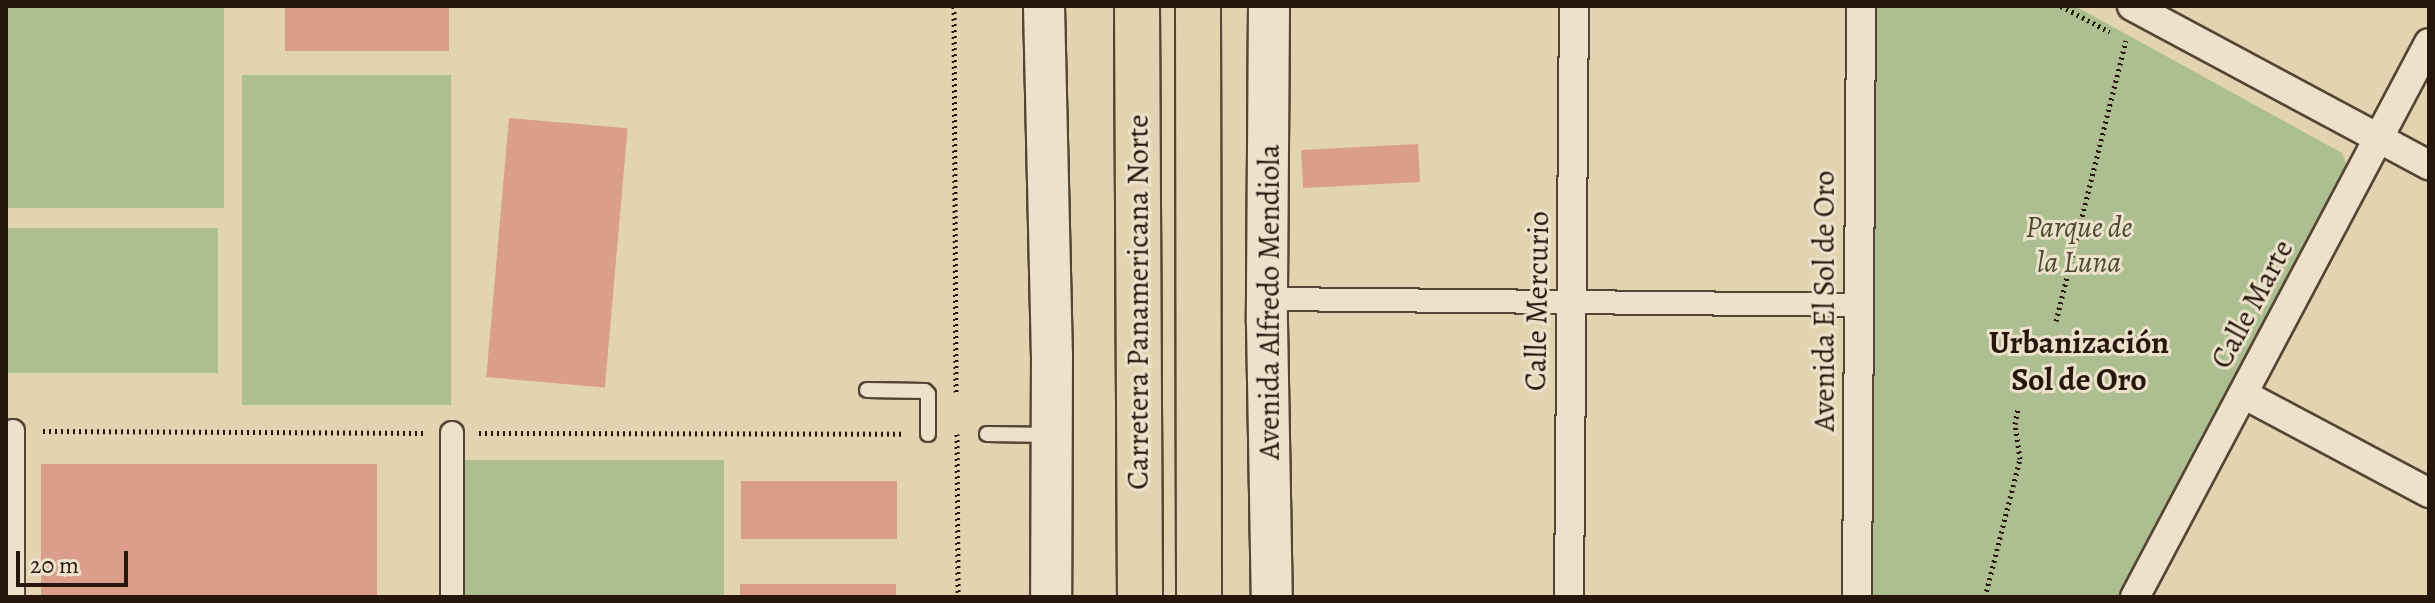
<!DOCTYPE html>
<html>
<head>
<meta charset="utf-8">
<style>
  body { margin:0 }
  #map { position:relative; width:2435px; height:603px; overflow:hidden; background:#e2d3b1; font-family:Alegreya,serif }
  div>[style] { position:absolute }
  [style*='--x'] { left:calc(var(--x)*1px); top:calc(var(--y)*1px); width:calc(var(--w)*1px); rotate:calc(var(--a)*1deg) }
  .green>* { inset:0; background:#adbe91; transform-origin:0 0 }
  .building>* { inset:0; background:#da9e8b; transform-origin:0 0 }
  .path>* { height:5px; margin-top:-2.5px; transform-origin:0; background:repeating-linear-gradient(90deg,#27160b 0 2px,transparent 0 6px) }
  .roads { filter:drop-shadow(2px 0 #564534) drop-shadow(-2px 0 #564534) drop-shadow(0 2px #564534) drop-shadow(0 -2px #564534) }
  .service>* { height:14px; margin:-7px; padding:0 7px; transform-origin:7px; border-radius:7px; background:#ece2cc }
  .pedestrian>* { height:22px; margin:-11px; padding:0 11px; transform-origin:11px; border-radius:11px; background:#ece2cc }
  .minor>* { height:28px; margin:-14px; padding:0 14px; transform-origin:14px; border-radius:14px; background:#ece2cc }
  .secondary>* { height:40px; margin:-20px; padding:0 20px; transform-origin:20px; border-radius:20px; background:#ece2cc }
  .motorway>* { height:44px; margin:-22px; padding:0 22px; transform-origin:22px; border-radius:22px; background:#e2d3b1 }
  span { translate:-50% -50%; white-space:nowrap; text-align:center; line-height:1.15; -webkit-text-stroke:6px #ece2cc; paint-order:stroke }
  .park-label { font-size:30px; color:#4f4833; font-style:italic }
  .street-label { font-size:30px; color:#27160b }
  .neighbourhood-label { font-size:32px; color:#27160b; font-weight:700 }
  .frame { position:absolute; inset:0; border:8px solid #27160b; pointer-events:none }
  .scale { position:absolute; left:16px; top:551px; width:112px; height:36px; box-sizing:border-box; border:4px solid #27160b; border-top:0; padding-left:10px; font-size:24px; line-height:28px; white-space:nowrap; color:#27160b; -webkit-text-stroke:6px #ece2cc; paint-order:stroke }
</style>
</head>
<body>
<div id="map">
  <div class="green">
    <div style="left:6px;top:6px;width:218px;height:202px"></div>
    <div style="clip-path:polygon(1874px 6px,2075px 6px,2342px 153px,2346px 163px,2345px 184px,2127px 597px,1872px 597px)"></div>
    <div style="left:242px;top:75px;width:209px;height:330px"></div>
    <div style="left:218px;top:228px;width:145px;height:212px;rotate:90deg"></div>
    <div style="left:724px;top:460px;width:137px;height:266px;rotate:90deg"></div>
  </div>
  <div class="building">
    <div style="left:285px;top:6px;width:164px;height:45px"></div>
    <div style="left:509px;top:118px;width:119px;height:260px;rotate:5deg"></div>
    <div style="left:1418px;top:144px;width:38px;height:117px;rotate:87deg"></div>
    <div style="left:41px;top:464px;width:336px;height:133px"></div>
    <div style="left:741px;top:481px;width:156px;height:58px"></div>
    <div style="left:740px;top:584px;width:156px;height:13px"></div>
  </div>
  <div class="path">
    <div style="--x:954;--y:6;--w:386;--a:89.7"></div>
    <div style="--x:2061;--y:6;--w:55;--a:28"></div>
    <div style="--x:2056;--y:321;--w:289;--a:-76"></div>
    <div style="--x:43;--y:431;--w:382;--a:0.3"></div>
    <div style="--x:479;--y:433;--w:426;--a:0.1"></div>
    <div style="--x:957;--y:434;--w:163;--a:89.6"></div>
    <div style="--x:1985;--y:597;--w:142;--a:-75.8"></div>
    <div style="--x:2020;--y:459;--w:35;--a:-98"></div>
    <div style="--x:2015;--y:424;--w:15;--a:-79"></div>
  </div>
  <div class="roads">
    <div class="service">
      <div style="--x:867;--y:390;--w:58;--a:1"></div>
      <div style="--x:925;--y:391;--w:4;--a:45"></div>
      <div style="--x:928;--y:394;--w:40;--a:90"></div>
      <div style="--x:987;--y:434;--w:64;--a:0.9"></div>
    </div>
    <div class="pedestrian">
      <div style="--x:1268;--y:299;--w:589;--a:0.58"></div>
      <div style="--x:452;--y:433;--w:164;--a:90"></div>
      <div style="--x:13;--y:597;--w:166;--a:-90"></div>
    </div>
    <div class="minor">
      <div style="--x:2132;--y:6;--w:337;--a:28.2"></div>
      <div style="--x:2243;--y:394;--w:211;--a:28"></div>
      <div style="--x:1569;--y:597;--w:591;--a:-89.52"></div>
      <div style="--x:1857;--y:597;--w:591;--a:-89.61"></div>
      <div style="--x:2135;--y:597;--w:627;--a:-62.05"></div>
    </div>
    <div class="secondary">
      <div style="--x:1044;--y:6;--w:349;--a:88.7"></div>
      <div style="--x:1052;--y:355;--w:242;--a:90.2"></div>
      <div style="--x:1269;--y:6;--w:317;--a:90.4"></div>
      <div style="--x:1267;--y:323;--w:274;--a:89"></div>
    </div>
    <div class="motorway">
      <div style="--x:1137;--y:6;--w:591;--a:89.71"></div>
      <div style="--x:1198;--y:6;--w:591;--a:89.9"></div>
    </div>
  </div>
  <div class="park-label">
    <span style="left:2079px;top:244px">Parque de<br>la Luna</span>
  </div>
  <div class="street-label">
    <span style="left:1537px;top:301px;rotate:-89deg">Calle Mercurio</span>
    <span style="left:1824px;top:301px;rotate:-90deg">Avenida El Sol de Oro</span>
    <span style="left:1138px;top:302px;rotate:-90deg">Carretera Panamericana Norte</span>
    <span style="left:1269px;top:302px;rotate:-90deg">Avenida Alfredo Mendiola</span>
    <span style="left:2252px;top:304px;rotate:-62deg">Calle Marte</span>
  </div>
  <div class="neighbourhood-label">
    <span style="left:2079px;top:361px">Urbanización<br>Sol de Oro</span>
  </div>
  <div class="frame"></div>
  <div class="scale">20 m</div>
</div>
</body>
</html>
